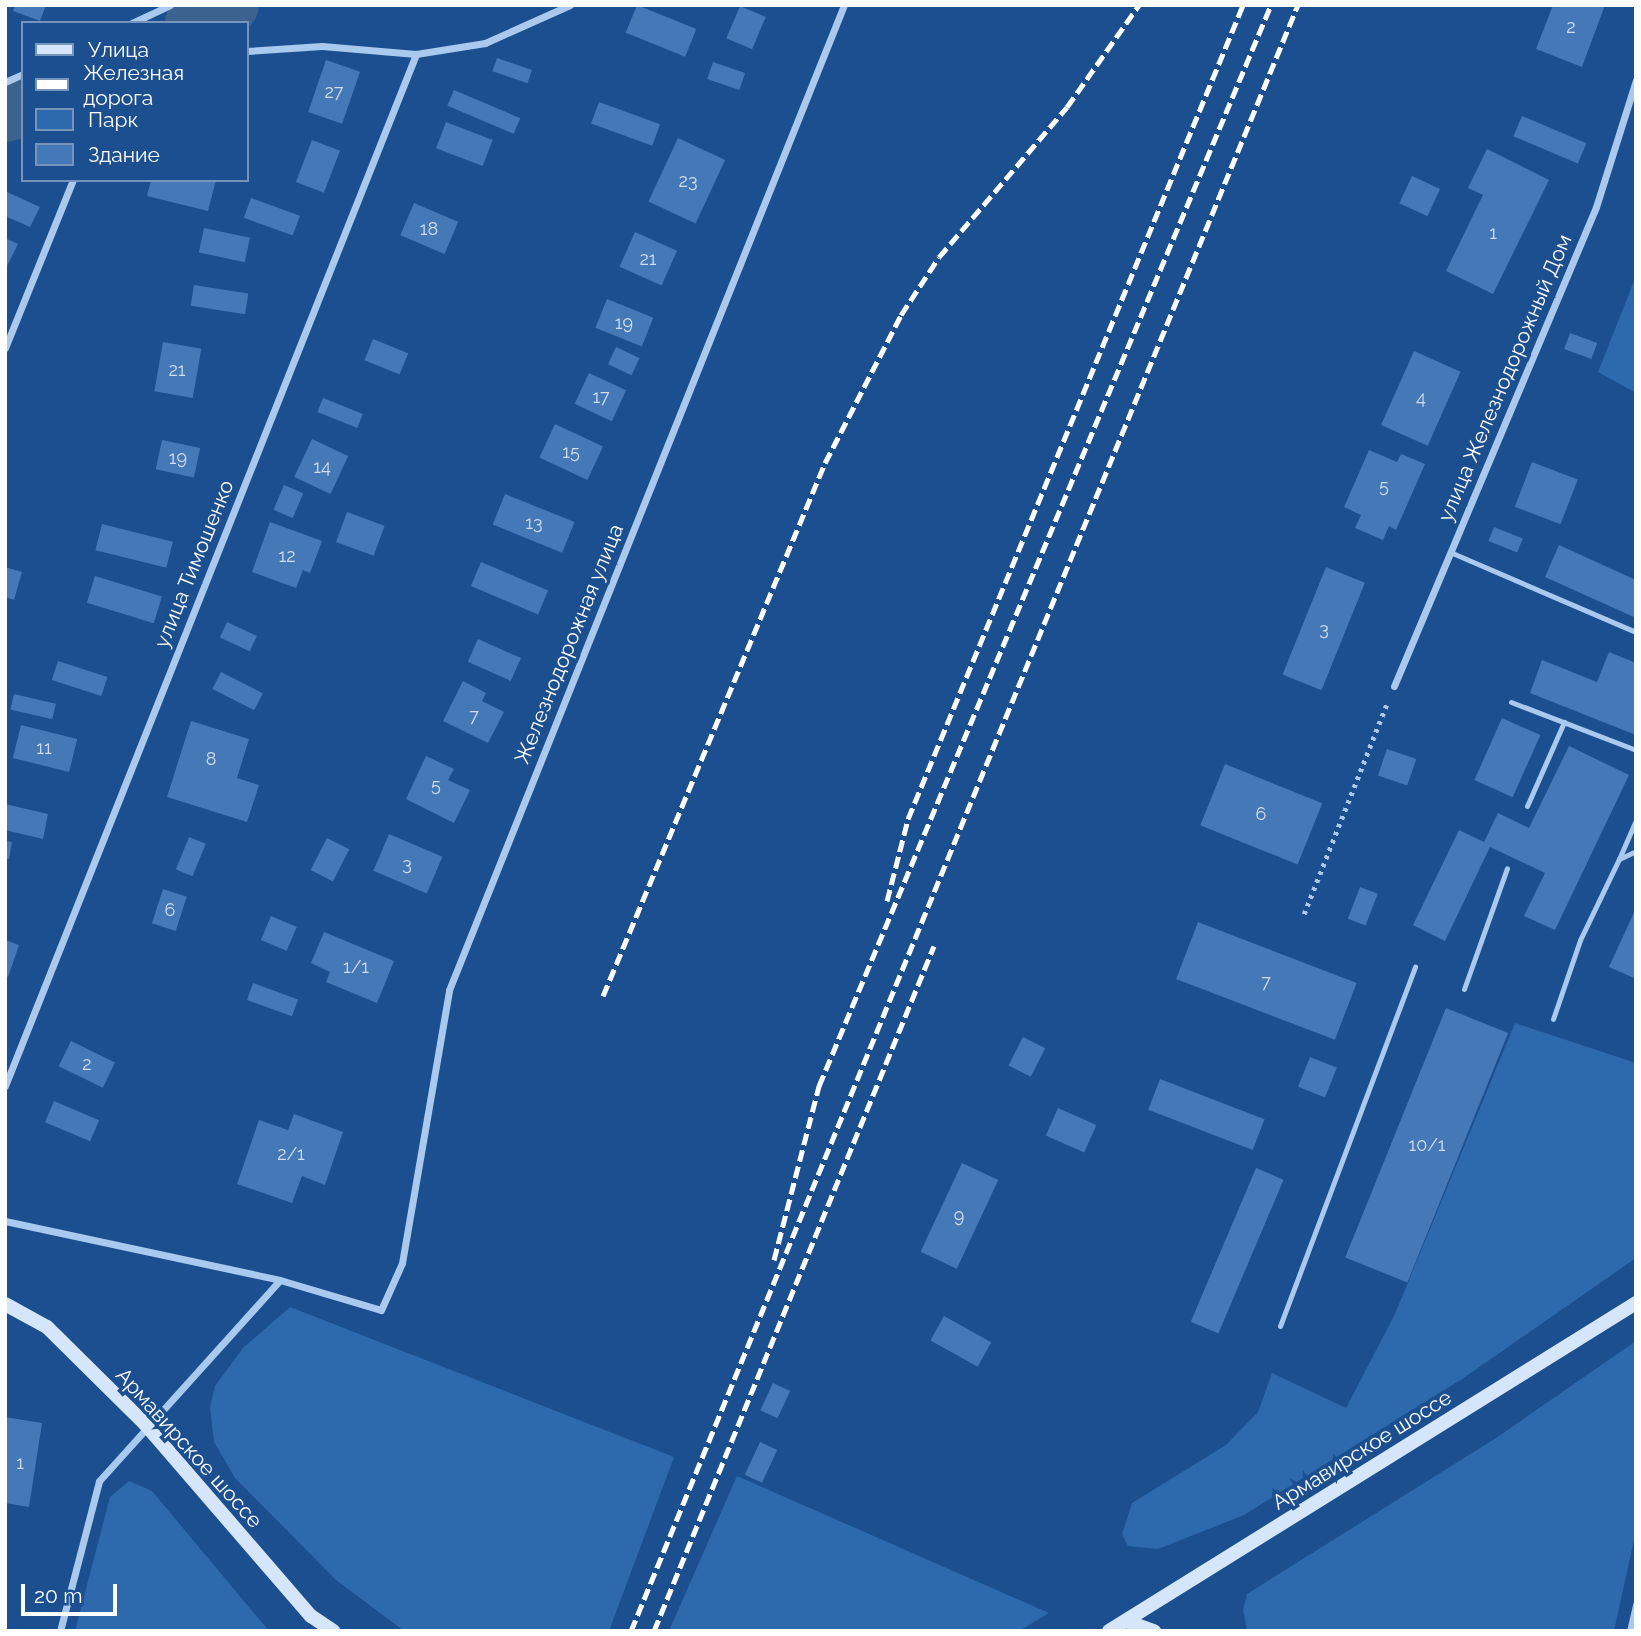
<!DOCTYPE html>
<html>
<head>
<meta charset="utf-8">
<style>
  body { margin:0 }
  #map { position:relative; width:1641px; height:1636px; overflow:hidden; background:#1b4f8f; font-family:Raleway,sans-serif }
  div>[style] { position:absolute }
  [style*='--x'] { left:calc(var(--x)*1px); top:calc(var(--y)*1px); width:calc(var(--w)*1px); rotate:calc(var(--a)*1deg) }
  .green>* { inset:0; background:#2e69ad }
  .river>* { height:58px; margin:-29px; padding:0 29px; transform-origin:29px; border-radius:29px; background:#3c6290 }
  .building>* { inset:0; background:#4478b7; transform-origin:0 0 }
  .path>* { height:4.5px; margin-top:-2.25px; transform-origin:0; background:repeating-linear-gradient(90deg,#a9c9ee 0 3.5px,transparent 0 8.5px) }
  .lane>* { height:5px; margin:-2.5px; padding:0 2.5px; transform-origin:2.5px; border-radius:2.5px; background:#a9c9ee }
  .street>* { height:7px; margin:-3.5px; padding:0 3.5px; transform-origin:3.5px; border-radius:3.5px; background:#a9c9ee }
  .secondary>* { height:14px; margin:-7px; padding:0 7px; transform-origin:7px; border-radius:7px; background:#d6e6fa }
  .rail>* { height:5px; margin-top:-2.5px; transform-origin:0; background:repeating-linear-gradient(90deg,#fff 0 12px,transparent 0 17px) }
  span { translate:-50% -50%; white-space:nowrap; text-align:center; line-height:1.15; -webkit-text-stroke:7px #1b4f8f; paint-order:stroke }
  .number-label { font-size:18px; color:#d0dded }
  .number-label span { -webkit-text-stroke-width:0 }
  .street-label { font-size:21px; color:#fff }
  .frame { position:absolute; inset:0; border:7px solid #fff; pointer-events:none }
  .legend { position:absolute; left:21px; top:21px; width:228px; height:161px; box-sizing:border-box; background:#1b4f8f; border:2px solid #7695bc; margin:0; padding:9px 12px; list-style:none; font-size:21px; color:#fff }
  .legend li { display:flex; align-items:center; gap:14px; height:35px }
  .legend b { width:35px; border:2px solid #7695bc }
  .scale { position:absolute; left:21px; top:1584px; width:96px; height:32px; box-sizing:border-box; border:4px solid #fff; border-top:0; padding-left:9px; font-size:21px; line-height:24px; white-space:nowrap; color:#fff; -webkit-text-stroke:5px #1b4f8f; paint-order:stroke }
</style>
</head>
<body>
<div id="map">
  <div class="green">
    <div style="clip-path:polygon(1636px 276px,1636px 393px,1598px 372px)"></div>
    <div style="clip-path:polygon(1515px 1023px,1636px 1063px,1636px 1258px,1462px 1379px,1244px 1515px,1158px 1549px,1128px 1546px,1122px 1534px,1132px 1503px,1226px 1445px,1258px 1412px,1272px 1373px,1346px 1408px,1395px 1314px)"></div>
    <div style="clip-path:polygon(290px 1307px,674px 1457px,609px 1631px,404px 1631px,336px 1580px,235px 1478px,214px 1442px,210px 1407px,215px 1386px,243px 1348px)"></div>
    <div style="clip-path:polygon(1636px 1341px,1636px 1531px,1614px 1631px,1247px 1629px,1243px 1610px,1247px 1594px,1496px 1438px)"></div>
    <div style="clip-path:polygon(737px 1476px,1049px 1613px,1019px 1631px,669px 1631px)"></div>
    <div style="clip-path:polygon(129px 1481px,152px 1491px,269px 1631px,75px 1631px,110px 1497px)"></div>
  </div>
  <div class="river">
    <div style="--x:194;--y:23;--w:40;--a:-26.6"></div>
    <div style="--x:5;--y:113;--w:19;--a:-16"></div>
  </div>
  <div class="building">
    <div style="clip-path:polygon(15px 5px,46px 5px,40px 21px,13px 11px)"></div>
    <div style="left:637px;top:5px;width:64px;height:30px;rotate:22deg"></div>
    <div style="clip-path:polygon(1553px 5px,1605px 5px,1582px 67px,1536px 49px)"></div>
    <div style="left:740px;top:6px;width:28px;height:35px;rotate:23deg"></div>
    <div style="left:497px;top:58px;width:37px;height:14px;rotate:19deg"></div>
    <div style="left:326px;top:60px;width:36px;height:55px;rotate:19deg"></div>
    <div style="left:713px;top:62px;width:34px;height:18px;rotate:19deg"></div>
    <div style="left:454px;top:90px;width:72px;height:17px;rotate:23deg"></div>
    <div style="left:599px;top:102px;width:65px;height:23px;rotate:20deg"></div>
    <div style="left:1522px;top:116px;width:70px;height:22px;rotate:23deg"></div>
    <div style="left:446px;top:122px;width:50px;height:28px;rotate:21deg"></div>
    <div style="left:678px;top:138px;width:52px;height:70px;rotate:25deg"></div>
    <div style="left:312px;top:140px;width:30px;height:45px;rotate:21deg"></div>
    <div style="clip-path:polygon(1487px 149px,1549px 180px,1493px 294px,1446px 271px,1483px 195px,1468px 188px)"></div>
    <div style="left:1412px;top:176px;width:31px;height:30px;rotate:25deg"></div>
    <div style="clip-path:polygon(151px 180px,216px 180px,208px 211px,147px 196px)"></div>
    <div style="clip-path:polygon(5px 191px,40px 207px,30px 227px,5px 216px)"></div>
    <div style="left:251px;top:198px;width:52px;height:21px;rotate:20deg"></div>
    <div style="left:414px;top:203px;width:48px;height:35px;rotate:23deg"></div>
    <div style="left:204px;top:228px;width:47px;height:25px;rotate:12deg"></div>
    <div style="left:635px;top:232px;width:46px;height:38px;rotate:24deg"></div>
    <div style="clip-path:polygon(5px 238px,18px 244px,5px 270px)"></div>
    <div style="left:194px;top:285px;width:55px;height:21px;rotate:9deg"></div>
    <div style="left:607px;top:299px;width:50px;height:31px;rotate:22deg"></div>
    <div style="left:1570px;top:333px;width:29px;height:17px;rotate:20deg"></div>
    <div style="left:373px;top:339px;width:38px;height:23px;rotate:22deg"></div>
    <div style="left:163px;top:342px;width:39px;height:50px;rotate:10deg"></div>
    <div style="left:616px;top:347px;width:26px;height:19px;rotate:25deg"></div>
    <div style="left:1414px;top:351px;width:51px;height:81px;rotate:24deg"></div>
    <div style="left:589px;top:373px;width:41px;height:34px;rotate:25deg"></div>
    <div style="left:323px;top:398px;width:43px;height:15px;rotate:22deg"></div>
    <div style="left:555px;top:424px;width:53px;height:37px;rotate:25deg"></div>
    <div style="left:312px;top:439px;width:40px;height:42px;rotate:25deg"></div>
    <div style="left:162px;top:440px;width:39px;height:30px;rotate:12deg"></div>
    <div style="clip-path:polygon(1369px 450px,1397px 462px,1401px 454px,1425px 464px,1396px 530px,1389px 526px,1383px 540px,1355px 528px,1361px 515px,1344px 507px)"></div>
    <div style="left:1532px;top:462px;width:49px;height:48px;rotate:21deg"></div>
    <div style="left:284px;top:485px;width:21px;height:27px;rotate:23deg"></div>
    <div style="left:505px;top:494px;width:75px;height:33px;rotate:22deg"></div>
    <div style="left:347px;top:512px;width:40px;height:32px;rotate:20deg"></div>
    <div style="clip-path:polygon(270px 522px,322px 541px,310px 573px,303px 570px,296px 588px,252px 572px)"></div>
    <div style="left:102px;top:524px;width:73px;height:27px;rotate:14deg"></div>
    <div style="left:1494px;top:527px;width:31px;height:15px;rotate:22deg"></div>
    <div style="clip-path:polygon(1559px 545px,1636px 580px,1636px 618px,1545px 577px)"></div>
    <div style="left:481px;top:562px;width:73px;height:26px;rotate:23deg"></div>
    <div style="clip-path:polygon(5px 567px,22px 572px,14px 600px,5px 597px)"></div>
    <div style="left:1326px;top:567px;width:42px;height:116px;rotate:22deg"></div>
    <div style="left:95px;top:576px;width:70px;height:28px;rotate:17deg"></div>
    <div style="left:227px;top:622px;width:33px;height:17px;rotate:25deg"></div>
    <div style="left:478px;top:639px;width:47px;height:25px;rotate:24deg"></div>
    <div style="clip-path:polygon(1609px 652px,1636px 663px,1636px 735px,1530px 693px,1542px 660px,1597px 682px)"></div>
    <div style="left:58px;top:661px;width:52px;height:20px;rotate:18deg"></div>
    <div style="left:221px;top:672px;width:47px;height:19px;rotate:27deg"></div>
    <div style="clip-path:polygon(463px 681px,486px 693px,482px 701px,504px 712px,488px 743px,443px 721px)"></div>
    <div style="left:14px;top:694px;width:43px;height:16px;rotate:13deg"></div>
    <div style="left:1502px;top:718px;width:42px;height:68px;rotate:24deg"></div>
    <div style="clip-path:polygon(191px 721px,249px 739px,237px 778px,259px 785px,247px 822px,167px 797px)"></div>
    <div style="left:21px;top:725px;width:58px;height:34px;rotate:14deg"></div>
    <div style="clip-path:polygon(1569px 746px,1629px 775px,1555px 930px,1524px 916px,1545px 873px,1490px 847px,1445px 941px,1413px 925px,1459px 830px,1484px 842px,1498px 813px,1529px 828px)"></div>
    <div style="left:1387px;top:749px;width:31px;height:28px;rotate:19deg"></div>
    <div style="clip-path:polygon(426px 756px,454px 769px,448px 780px,470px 790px,454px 823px,406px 799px)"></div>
    <div style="left:1225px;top:764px;width:105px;height:66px;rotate:22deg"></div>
    <div style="clip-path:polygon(5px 804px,48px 814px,43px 839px,5px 830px)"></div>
    <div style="left:389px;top:834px;width:58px;height:40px;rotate:23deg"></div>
    <div style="left:189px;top:837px;width:18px;height:35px;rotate:22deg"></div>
    <div style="left:327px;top:838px;width:25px;height:36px;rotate:27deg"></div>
    <div style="clip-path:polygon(5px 841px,12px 842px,9px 859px,5px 859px)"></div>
    <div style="left:1360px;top:887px;width:19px;height:34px;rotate:21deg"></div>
    <div style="left:163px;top:889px;width:25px;height:36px;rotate:18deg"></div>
    <div style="clip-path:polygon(1636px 908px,1636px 979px,1609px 967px)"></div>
    <div style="left:271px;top:916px;width:28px;height:26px;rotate:23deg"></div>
    <div style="left:1198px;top:922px;width:170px;height:61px;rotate:21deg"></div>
    <div style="clip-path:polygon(324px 932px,394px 961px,377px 1003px,326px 982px,330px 972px,311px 963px)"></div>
    <div style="clip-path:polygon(5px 940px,19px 945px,8px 977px,5px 976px)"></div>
    <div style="left:253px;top:983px;width:48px;height:18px;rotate:20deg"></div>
    <div style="left:1446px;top:1008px;width:67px;height:269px;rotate:22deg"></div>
    <div style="left:1023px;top:1037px;width:25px;height:32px;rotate:27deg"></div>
    <div style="left:71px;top:1041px;width:49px;height:28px;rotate:26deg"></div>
    <div style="left:1310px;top:1057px;width:29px;height:32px;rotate:22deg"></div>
    <div style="left:1160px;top:1079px;width:112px;height:33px;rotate:21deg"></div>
    <div style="left:54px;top:1101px;width:49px;height:23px;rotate:23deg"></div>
    <div style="left:1058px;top:1108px;width:42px;height:30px;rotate:24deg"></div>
    <div style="clip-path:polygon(294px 1114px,343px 1132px,325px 1185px,302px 1176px,292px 1203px,237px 1184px,259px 1120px,288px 1130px)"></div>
    <div style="left:962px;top:1163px;width:40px;height:98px;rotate:25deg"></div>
    <div style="left:1256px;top:1168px;width:30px;height:167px;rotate:23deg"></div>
    <div style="left:944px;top:1316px;width:54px;height:28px;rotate:29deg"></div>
    <div style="left:773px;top:1383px;width:19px;height:30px;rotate:25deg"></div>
    <div style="clip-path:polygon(5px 1417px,42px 1423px,29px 1507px,5px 1503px)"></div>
    <div style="left:760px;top:1442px;width:19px;height:36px;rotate:25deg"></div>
  </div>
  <div class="path">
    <div style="--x:1304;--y:914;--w:227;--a:-68.5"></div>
  </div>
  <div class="lane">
    <div style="--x:1450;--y:552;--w:202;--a:23.3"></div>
    <div style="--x:1511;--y:702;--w:134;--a:21"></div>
    <div style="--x:1527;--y:806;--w:92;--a:-66.2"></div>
    <div style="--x:1619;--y:859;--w:43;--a:-66.4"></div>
    <div style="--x:1464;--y:989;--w:128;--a:-70.4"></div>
    <div style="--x:1553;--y:1019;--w:83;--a:-71.1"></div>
    <div style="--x:1580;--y:940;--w:90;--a:-64.3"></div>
    <div style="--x:1619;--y:859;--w:19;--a:-25"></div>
    <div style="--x:1280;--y:1326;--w:384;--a:-69.4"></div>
  </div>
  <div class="street">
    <div style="--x:132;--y:23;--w:42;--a:-25.3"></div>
    <div style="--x:247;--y:51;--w:75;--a:-3.8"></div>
    <div style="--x:322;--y:46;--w:94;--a:4.9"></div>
    <div style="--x:416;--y:54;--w:70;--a:-9.1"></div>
    <div style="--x:485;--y:43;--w:93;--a:-24.1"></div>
    <div style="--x:5;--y:82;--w:20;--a:-24"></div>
    <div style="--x:5;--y:348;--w:181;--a:-68"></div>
    <div style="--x:1394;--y:686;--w:520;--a:-67.13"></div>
    <div style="--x:1596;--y:207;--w:133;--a:-72.5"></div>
    <div style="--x:5;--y:1086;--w:1111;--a:-68.28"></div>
    <div style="--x:5;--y:1221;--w:281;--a:12.1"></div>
    <div style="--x:280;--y:1280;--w:105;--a:16.5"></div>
    <div style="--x:381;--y:1310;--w:51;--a:-65.9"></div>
    <div style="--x:402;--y:1263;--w:277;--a:-80.2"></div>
    <div style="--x:449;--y:990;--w:1061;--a:-68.15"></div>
    <div style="--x:60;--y:1631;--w:155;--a:-75.4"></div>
    <div style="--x:99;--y:1481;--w:270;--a:-48"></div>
    <div style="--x:1630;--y:1631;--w:28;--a:-77"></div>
  </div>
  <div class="secondary">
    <div style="--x:5;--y:1304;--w:48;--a:28.7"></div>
    <div style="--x:47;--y:1327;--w:138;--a:44.7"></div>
    <div style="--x:145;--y:1424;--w:254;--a:49.2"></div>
    <div style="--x:311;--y:1616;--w:27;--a:34"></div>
    <div style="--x:1126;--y:1621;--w:30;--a:20"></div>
    <div style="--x:1109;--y:1631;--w:621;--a:-31.9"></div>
  </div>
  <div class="rail">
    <div style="--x:887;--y:901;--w:85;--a:-75.6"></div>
    <div style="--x:908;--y:819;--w:880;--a:-67.63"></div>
    <div style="--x:603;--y:996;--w:577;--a:-67.39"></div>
    <div style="--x:825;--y:463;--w:166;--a:-62.8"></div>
    <div style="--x:901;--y:315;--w:69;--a:-56.8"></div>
    <div style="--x:939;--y:257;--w:197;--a:-49.5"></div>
    <div style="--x:1067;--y:107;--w:125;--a:-54.8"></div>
    <div style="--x:774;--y:1260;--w:180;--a:-75.5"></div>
    <div style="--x:819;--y:1086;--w:1172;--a:-67.31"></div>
    <div style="--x:631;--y:1631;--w:1757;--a:-67.7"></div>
    <div style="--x:654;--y:1631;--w:740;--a:-67.77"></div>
  </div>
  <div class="number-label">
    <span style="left:1571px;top:27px">2</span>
    <span style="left:334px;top:92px">27</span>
    <span style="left:688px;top:181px">23</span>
    <span style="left:429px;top:229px">18</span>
    <span style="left:1493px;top:233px">1</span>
    <span style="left:648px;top:259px">21</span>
    <span style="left:624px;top:323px">19</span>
    <span style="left:177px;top:370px">21</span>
    <span style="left:601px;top:397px">17</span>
    <span style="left:1421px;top:398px">4</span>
    <span style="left:571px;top:452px">15</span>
    <span style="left:178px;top:458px">19</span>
    <span style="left:322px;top:467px">14</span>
    <span style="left:1384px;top:486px">5</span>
    <span style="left:534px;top:523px">13</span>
    <span style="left:287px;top:556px">12</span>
    <span style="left:1324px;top:629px">3</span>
    <span style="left:474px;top:716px">7</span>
    <span style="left:44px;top:748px">11</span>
    <span style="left:211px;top:759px">8</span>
    <span style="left:436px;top:785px">5</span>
    <span style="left:1261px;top:814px">6</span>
    <span style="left:407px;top:864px">3</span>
    <span style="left:170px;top:910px">6</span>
    <span style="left:356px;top:967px">1/1</span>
    <span style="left:1266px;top:982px">7</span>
    <span style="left:87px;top:1064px">2</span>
    <span style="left:1427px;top:1145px">10/1</span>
    <span style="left:291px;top:1154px">2/1</span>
    <span style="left:959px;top:1216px">9</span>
    <span style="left:20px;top:1463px">1</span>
  </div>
  <div class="street-label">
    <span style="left:1505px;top:378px;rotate:-67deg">улица Железнодорожный Дом</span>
    <span style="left:194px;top:564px;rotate:-68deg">улица Тимошенко</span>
    <span style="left:569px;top:644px;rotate:-68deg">Железнодорожная улица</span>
    <span style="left:189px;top:1448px;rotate:48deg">Армавирское шоссе</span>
    <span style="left:1362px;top:1450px;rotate:-32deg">Армавирское шоссе</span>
  </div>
  <div class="frame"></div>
  <ul class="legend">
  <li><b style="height:9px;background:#d6e6fa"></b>Улица</li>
  <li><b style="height:9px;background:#fff"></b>Железная дорога</li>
  <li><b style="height:19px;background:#2e69ad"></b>Парк</li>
  <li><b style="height:19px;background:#4478b7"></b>Здание</li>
  </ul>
  <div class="scale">20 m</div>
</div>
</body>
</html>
